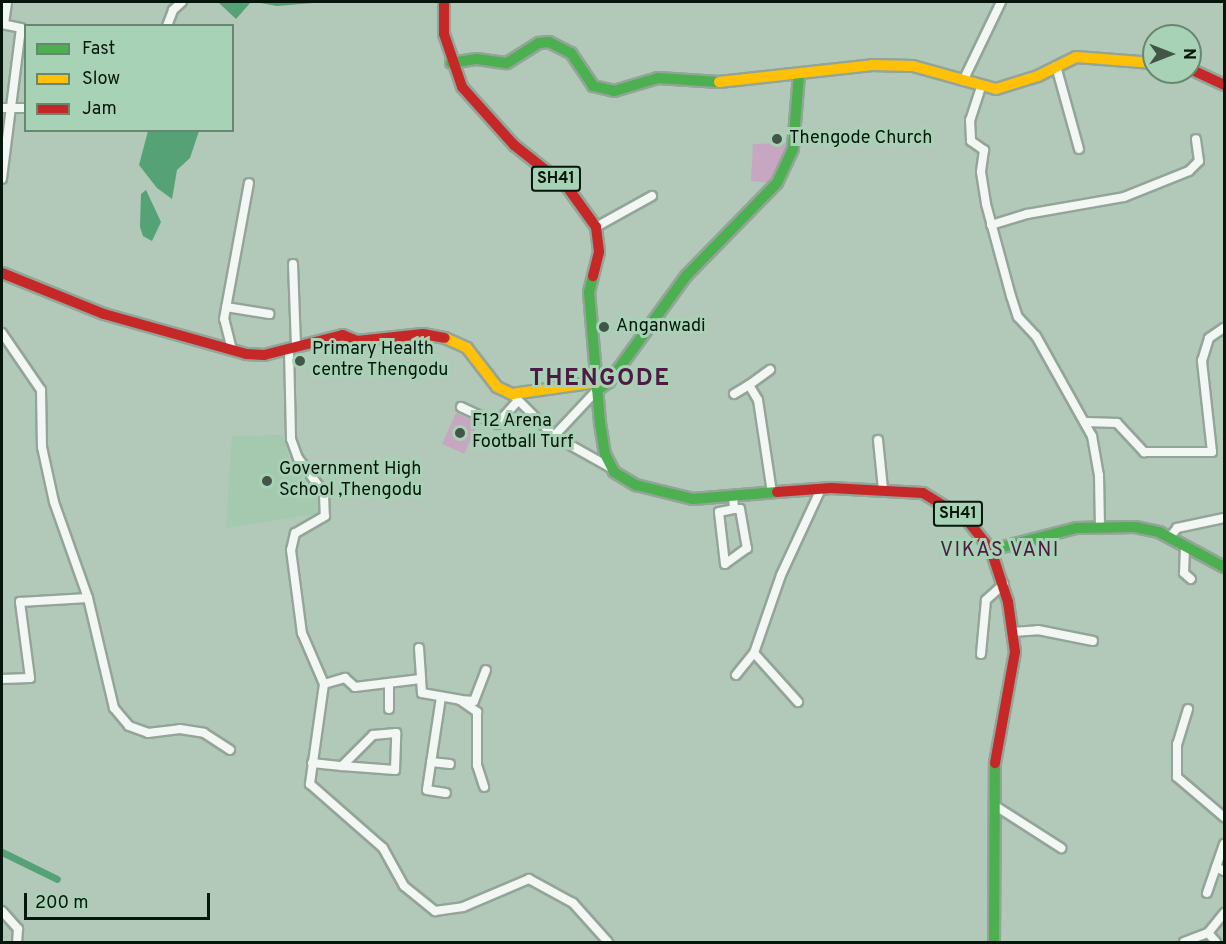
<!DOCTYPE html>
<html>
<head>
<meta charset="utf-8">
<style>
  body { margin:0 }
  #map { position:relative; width:1226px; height:944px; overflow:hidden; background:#b2c8b8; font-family:Overpass,sans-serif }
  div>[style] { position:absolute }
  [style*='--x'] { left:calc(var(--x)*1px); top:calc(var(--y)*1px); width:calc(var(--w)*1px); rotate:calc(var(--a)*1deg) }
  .built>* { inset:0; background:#a4c9af }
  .green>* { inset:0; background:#c7a6c1; transform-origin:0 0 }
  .water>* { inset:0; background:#54a276 }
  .canal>* { height:7px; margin:-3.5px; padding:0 3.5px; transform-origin:3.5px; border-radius:3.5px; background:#54a276 }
  .roads { filter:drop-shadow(2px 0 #93a598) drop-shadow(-2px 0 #93a598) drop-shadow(0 2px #93a598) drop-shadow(0 -2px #93a598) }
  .street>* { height:8px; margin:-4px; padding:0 4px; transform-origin:4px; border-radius:4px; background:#f3f7f4 }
  .fast>* { height:10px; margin:-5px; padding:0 5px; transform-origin:5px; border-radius:5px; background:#4caf50 }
  .slow>* { height:10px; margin:-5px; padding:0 5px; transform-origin:5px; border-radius:5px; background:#ffc107 }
  .jam>* { height:10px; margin:-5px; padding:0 5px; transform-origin:5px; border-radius:5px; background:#c62828 }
  .dots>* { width:16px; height:16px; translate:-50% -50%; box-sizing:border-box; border:3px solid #a8d2b5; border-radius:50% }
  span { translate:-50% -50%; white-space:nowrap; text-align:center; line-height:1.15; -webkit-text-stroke:6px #a8d2b5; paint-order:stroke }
  .shield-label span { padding:2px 4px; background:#a8d2b5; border:2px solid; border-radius:4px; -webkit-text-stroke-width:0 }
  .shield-label { font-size:16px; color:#07160c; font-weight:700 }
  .poi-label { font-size:18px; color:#07160c }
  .left { translate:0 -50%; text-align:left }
  .neighbourhood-label { font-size:20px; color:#4f1946; letter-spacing:1.5px }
  .district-label { font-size:24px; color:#4f1946; font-weight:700; letter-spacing:1.5px }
  .frame { position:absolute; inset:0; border:3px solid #07160c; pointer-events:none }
  .legend { position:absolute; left:24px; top:24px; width:210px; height:108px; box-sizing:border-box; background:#a8d2b5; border:2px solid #688771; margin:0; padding:8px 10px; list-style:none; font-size:18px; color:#07160c }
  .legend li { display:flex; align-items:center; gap:12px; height:30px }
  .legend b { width:30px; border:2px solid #688771 }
  .north { position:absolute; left:1142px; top:24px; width:60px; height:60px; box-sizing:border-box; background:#a8d2b5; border:2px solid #688771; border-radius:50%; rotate:90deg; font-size:16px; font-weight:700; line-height:24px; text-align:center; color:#07160c }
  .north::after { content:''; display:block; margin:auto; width:21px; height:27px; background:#435448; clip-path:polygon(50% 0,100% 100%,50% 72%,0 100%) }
  .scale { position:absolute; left:24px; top:893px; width:186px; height:27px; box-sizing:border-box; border:3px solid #07160c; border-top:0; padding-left:8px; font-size:18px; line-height:21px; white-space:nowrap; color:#07160c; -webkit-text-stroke:4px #a8d2b5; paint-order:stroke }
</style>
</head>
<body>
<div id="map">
  <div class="built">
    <div style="clip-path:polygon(283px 435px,290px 463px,320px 499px,321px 508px,316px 514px,226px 528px,232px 436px)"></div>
  </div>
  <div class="green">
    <div style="clip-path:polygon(788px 143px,772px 183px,751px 181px,753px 144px)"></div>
    <div style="left:456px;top:413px;width:24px;height:34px;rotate:24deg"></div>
  </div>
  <div class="water">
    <div style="clip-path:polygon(218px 2px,251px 2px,236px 19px)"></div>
    <div style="clip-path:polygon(255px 2px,325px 2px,277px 6px)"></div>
    <div style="clip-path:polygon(148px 131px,199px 131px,190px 158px,177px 170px,172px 199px,157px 188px,139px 165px)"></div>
    <div style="clip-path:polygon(146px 190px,161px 222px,152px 241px,143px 236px,140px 227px,141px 194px)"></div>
  </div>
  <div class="canal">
    <div style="--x:2;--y:852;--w:61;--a:26.1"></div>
  </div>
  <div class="roads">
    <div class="street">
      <div style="--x:2;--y:24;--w:19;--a:12"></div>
      <div style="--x:21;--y:28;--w:152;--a:97.2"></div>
      <div style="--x:4;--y:24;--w:22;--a:-82"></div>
      <div style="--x:167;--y:26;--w:17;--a:-69"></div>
      <div style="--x:173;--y:10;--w:12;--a:-42"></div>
      <div style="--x:1056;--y:66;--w:86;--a:74.5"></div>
      <div style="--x:963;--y:81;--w:88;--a:-64.3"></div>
      <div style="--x:981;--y:87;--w:35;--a:108"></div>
      <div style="--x:970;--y:120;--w:21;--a:87"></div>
      <div style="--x:971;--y:141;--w:16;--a:35"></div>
      <div style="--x:984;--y:150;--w:22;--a:98"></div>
      <div style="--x:981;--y:172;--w:32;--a:81"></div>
      <div style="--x:986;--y:204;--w:95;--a:74.8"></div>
      <div style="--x:1011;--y:296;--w:22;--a:72"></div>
      <div style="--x:1018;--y:317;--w:26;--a:47"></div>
      <div style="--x:1036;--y:336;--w:115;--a:60.8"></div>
      <div style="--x:1092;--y:436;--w:40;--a:80"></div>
      <div style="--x:1099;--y:475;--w:51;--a:88.9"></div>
      <div style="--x:2;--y:108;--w:24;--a:0"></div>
      <div style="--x:991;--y:225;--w:38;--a:-17"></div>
      <div style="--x:1027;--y:214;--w:98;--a:-9.9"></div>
      <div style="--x:1124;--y:197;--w:70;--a:-21.8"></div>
      <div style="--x:1189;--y:171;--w:14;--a:-45"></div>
      <div style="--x:1199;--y:161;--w:22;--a:-98"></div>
      <div style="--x:596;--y:227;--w:64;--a:-29"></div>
      <div style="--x:293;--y:264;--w:82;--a:87.9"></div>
      <div style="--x:226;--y:307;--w:44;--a:9.2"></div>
      <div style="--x:2;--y:333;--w:69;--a:55.6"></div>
      <div style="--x:41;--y:390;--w:57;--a:89"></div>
      <div style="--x:42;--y:447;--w:56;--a:77.7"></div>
      <div style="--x:54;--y:502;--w:102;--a:70.5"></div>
      <div style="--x:88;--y:598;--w:113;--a:76.7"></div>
      <div style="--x:114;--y:708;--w:23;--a:50"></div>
      <div style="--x:129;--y:726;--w:20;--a:20"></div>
      <div style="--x:148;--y:733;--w:32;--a:-7"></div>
      <div style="--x:180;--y:729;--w:24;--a:9"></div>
      <div style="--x:204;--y:733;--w:31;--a:33"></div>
      <div style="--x:289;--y:349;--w:90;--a:88.7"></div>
      <div style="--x:291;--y:439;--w:20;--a:70"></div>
      <div style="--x:298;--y:458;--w:44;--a:53.4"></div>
      <div style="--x:324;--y:493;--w:23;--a:88"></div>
      <div style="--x:325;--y:516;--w:34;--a:150"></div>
      <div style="--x:295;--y:533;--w:17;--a:103"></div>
      <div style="--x:291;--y:550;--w:84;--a:82.5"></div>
      <div style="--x:302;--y:633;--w:56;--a:66.7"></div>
      <div style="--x:324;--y:684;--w:101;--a:98"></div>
      <div style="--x:310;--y:784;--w:97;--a:41.2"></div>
      <div style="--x:383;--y:848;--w:43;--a:61.1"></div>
      <div style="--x:404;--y:886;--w:40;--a:39"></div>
      <div style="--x:435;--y:911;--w:28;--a:-8"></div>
      <div style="--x:463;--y:907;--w:72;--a:-23"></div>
      <div style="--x:529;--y:879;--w:50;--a:28.6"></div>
      <div style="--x:573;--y:903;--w:52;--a:48.1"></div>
      <div style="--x:232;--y:350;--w:32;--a:-104"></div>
      <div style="--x:224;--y:319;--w:138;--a:-79.6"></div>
      <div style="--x:749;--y:385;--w:26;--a:-36"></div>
      <div style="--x:512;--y:394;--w:59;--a:45"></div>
      <div style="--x:554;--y:436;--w:65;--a:29.3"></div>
      <div style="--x:734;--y:394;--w:17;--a:-31"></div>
      <div style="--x:749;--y:385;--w:17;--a:59"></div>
      <div style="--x:758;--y:400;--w:94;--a:81.4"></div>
      <div style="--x:461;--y:407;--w:40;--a:25"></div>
      <div style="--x:497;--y:424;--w:31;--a:-48"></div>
      <div style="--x:1086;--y:422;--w:31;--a:2"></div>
      <div style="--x:1117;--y:423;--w:40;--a:47"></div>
      <div style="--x:1144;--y:452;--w:68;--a:0"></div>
      <div style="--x:1212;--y:452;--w:92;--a:-96.3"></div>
      <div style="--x:1202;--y:361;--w:24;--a:-73"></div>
      <div style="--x:1209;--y:338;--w:18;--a:-34"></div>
      <div style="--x:554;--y:436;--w:63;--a:-46.9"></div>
      <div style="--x:878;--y:440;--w:49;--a:84.2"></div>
      <div style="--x:733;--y:497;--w:12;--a:85"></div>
      <div style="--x:734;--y:509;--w:6;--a:0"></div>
      <div style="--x:740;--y:509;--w:40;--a:80"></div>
      <div style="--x:747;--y:548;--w:27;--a:144"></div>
      <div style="--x:725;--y:564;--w:52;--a:-96.6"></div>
      <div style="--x:719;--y:512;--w:15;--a:-11"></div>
      <div style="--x:1169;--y:538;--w:13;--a:-51"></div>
      <div style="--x:1177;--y:528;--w:48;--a:-12"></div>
      <div style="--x:1185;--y:546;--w:27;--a:92"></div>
      <div style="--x:1184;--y:573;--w:9;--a:41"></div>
      <div style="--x:1012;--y:632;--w:26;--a:-4"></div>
      <div style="--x:1038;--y:630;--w:56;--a:11.3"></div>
      <div style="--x:419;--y:648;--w:31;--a:86"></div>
      <div style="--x:981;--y:654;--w:54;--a:-84.7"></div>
      <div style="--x:986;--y:600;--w:24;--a:-42"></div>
      <div style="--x:736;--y:675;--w:28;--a:-51"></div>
      <div style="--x:2;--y:679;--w:28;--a:-2"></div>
      <div style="--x:30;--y:678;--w:77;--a:-97.5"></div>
      <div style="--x:20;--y:602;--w:68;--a:-3.4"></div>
      <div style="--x:324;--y:684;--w:22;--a:-16"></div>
      <div style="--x:345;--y:678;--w:13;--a:42"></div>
      <div style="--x:355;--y:687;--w:66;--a:-6.9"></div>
      <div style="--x:421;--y:679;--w:14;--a:86"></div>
      <div style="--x:422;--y:693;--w:39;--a:10"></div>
      <div style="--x:460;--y:700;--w:21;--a:35"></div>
      <div style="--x:477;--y:712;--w:53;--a:90"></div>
      <div style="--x:477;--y:765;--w:23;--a:72"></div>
      <div style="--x:389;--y:684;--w:25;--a:90"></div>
      <div style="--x:441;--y:697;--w:94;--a:98.6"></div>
      <div style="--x:427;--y:790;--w:19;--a:9"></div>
      <div style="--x:460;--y:700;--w:14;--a:4"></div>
      <div style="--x:474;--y:701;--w:33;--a:-69"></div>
      <div style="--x:798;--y:702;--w:66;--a:-131.9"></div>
      <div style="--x:754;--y:653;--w:83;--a:-70.9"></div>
      <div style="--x:781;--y:575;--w:95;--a:-65.1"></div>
      <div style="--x:1188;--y:709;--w:37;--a:107"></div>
      <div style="--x:1177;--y:744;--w:33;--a:90"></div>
      <div style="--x:1177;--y:777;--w:62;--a:40.4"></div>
      <div style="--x:431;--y:762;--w:19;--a:6"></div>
      <div style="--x:312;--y:763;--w:30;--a:6"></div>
      <div style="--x:342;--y:766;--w:53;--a:4.3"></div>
      <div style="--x:395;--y:770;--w:37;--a:-88"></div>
      <div style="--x:396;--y:733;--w:23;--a:175"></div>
      <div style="--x:373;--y:735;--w:44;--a:135"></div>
      <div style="--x:994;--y:805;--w:80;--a:32.7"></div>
      <div style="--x:1216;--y:867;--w:9;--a:27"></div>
      <div style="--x:1207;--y:893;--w:52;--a:-70.9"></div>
      <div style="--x:2;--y:911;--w:24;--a:48"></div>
      <div style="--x:18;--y:929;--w:13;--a:94"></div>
      <div style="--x:1208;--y:933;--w:12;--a:48"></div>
      <div style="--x:1184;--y:942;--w:26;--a:-21"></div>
      <div style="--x:1208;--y:933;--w:26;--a:-51"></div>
    </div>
    <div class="fast">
      <div style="--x:451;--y:63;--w:26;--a:-9"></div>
      <div style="--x:477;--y:59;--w:30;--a:8"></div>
      <div style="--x:507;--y:63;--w:38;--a:-32"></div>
      <div style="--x:539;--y:43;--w:10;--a:-6"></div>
      <div style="--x:549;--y:42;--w:25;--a:27"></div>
      <div style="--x:571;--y:53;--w:40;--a:56"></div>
      <div style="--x:593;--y:86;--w:22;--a:13"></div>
      <div style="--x:614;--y:91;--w:46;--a:-16.5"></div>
      <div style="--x:658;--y:78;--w:61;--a:3.8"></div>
      <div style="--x:593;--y:276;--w:16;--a:104"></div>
      <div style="--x:589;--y:292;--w:131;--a:85.2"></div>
      <div style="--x:600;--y:423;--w:31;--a:81"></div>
      <div style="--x:605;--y:454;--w:20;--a:63"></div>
      <div style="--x:614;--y:472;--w:26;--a:31"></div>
      <div style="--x:636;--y:485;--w:59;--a:13.8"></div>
      <div style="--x:693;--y:499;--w:84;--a:-4.8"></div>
      <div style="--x:597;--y:390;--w:14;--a:-34"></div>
      <div style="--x:609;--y:382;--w:131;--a:-54"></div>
      <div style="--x:686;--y:276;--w:130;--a:-45.6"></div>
      <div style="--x:777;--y:183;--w:38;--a:-65"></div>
      <div style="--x:793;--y:148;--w:73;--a:-85.3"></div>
      <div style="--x:991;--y:550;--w:88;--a:-14.5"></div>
      <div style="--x:1076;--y:528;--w:59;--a:-1"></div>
      <div style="--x:1135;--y:527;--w:25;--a:12"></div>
      <div style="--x:1159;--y:532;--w:74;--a:28.3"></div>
      <div style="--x:994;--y:942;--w:179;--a:-89.7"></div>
    </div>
    <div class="slow">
      <div style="--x:719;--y:82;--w:154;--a:-6.3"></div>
      <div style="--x:872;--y:65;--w:41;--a:1.4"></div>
      <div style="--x:913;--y:66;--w:86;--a:15.5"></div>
      <div style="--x:996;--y:89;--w:44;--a:-17.2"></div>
      <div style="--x:1038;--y:76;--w:42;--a:-26.6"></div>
      <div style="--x:1076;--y:57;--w:78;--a:4.4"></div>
      <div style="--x:445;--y:338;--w:24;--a:24"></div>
      <div style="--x:467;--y:348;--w:49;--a:52.4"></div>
      <div style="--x:497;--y:387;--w:17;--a:25"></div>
      <div style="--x:512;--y:394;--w:86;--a:-8"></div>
    </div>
    <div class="jam">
      <div style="--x:444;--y:2;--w:32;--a:90"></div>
      <div style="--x:444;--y:34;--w:56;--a:71.2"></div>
      <div style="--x:462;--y:87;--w:78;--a:48.1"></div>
      <div style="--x:514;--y:145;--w:69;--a:38.5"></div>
      <div style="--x:568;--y:188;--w:48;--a:54.3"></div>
      <div style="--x:596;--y:227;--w:25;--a:83"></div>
      <div style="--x:599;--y:252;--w:25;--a:104"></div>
      <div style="--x:1190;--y:69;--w:38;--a:25"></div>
      <div style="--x:2;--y:273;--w:110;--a:21.9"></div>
      <div style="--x:104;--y:314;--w:148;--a:15.7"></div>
      <div style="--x:246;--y:354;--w:18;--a:3"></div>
      <div style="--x:264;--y:355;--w:81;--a:-14.2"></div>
      <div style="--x:343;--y:335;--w:15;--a:23"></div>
      <div style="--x:357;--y:341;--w:66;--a:-6.1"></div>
      <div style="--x:423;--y:334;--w:22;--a:10"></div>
      <div style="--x:777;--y:492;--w:54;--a:-4.2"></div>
      <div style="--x:831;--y:488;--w:92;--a:3.1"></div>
      <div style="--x:923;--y:493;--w:52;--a:31.5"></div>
      <div style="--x:967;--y:520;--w:38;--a:51"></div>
      <div style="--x:991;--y:550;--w:55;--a:71.9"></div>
      <div style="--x:1008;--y:602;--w:50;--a:82"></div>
      <div style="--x:1015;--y:652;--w:113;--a:100.2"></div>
    </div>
  </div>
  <div class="dots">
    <div style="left:777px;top:139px;background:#435448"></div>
    <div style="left:604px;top:327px;background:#435448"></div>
    <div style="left:300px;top:361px;background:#435448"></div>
    <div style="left:460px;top:433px;background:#435448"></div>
    <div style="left:267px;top:481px;background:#435448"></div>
  </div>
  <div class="shield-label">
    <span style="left:556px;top:179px">SH41</span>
    <span style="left:958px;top:514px">SH41</span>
  </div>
  <div class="poi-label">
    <span class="left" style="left:789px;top:139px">Thengode Church</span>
    <span class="left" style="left:616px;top:327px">Anganwadi</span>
    <span class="left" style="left:312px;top:361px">Primary Health<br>centre Thengodu</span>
    <span class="left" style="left:472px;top:433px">F12 Arena<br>Football Turf</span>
    <span class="left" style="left:279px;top:481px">Government High<br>School ,Thengodu</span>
  </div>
  <div class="neighbourhood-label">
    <span style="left:1000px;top:551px">VIKAS VANI</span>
  </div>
  <div class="district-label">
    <span style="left:600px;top:380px">THENGODE</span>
  </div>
  <div class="frame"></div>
  <ul class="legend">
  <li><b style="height:8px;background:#4caf50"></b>Fast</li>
  <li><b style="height:8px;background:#ffc107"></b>Slow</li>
  <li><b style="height:8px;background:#c62828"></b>Jam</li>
  </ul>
  <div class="north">N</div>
  <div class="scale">200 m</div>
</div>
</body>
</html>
